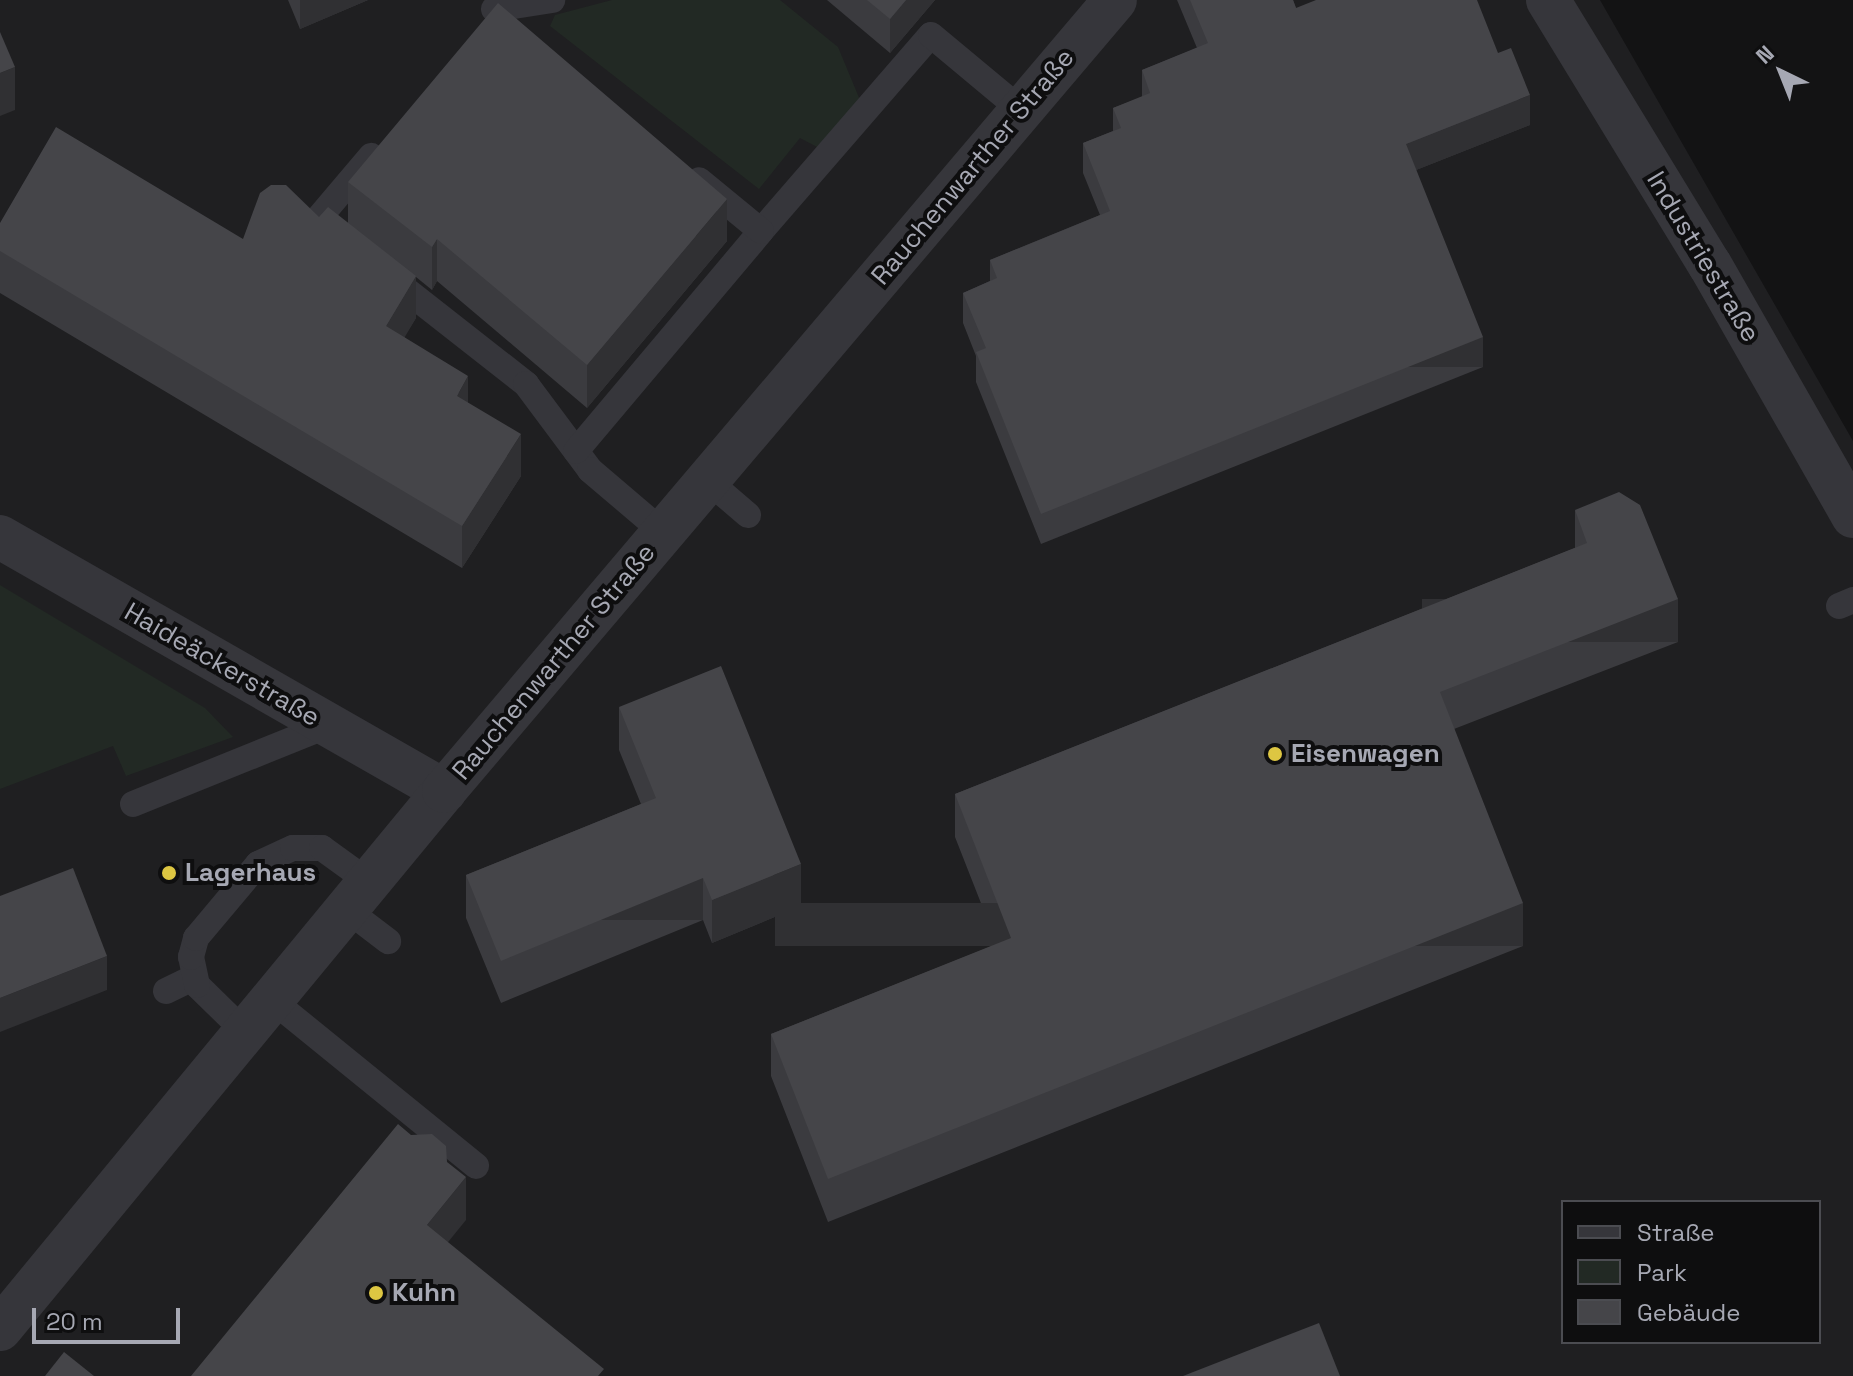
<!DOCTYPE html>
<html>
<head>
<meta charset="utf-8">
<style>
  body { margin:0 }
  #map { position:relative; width:1853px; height:1376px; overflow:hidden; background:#131314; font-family:"Space Grotesk",sans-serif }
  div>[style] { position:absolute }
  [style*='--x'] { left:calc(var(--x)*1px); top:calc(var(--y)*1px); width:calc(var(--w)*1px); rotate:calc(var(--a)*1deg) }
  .built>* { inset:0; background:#1f1f21 }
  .green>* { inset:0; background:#222924 }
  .service>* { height:26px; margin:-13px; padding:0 13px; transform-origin:13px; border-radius:13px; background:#36363b }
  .minor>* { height:44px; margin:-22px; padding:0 22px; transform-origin:22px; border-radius:22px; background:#36363b }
  .wall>* { inset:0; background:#3b3b3f }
  .shaded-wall>* { inset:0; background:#303033; transform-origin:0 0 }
  .building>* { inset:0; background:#454549 }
  .dots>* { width:22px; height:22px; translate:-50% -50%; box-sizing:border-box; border:4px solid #0e0e0f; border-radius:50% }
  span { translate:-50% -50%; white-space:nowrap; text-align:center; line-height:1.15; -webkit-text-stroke:8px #0e0e0f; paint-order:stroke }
  .street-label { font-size:26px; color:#a6a8b3 }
  .poi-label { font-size:26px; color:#a6a8b3; font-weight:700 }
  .left { translate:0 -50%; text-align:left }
  .legend { position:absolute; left:1561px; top:1200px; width:260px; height:144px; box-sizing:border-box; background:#0e0e0f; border:2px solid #4b4c51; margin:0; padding:10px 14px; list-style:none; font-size:24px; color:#a6a8b3 }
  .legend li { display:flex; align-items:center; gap:16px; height:40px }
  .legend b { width:40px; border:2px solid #4b4c51 }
  .north { position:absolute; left:1741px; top:32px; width:80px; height:80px; -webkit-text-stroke:6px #0e0e0f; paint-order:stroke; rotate:317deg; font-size:22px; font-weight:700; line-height:32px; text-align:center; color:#a6a8b3 }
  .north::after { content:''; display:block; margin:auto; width:28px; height:36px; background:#a6a8b3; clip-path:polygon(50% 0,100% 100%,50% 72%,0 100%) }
  .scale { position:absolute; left:32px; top:1308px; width:148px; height:36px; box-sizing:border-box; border:4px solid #a6a8b3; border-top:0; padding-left:10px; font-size:24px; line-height:28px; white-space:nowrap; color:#a6a8b3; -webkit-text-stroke:6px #0e0e0f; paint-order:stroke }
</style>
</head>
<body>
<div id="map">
  <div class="built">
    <div style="clip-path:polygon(evenodd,0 0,1600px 0,1853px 441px,1853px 1376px,0 1376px,0 0,1563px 1202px,1819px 1202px,1819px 1342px,1563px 1342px,1563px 1202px)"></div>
  </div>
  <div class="green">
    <div style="clip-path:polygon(612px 0,780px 0,838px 47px,860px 100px,819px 148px,800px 138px,759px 189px,550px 26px,555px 15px)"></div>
    <div style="clip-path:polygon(0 585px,205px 708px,233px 737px,126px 776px,113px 746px,0 789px)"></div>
  </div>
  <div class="service">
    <div style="--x:494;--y:9;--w:59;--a:-8.8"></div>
    <div style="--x:331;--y:231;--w:18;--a:-142"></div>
    <div style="--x:317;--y:220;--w:84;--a:-49.8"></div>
    <div style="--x:761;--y:231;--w:259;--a:-49.1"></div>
    <div style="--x:931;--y:35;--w:117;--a:39.8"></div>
    <div style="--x:387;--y:275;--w:177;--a:38.1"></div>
    <div style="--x:526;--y:384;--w:107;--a:53.3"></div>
    <div style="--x:590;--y:470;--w:97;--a:40.4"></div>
    <div style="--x:576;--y:451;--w:287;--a:-49.9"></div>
    <div style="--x:761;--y:231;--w:80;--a:-140.6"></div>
    <div style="--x:707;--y:480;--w:54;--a:40.5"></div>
    <div style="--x:1839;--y:606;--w:15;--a:-23"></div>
    <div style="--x:133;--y:804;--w:208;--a:-22"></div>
    <div style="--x:346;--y:909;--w:53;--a:37.3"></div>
    <div style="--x:166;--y:991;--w:32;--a:-26"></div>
    <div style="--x:272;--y:1000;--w:263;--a:39.1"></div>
    <div style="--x:245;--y:1032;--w:67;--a:-135.6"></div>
    <div style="--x:197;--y:985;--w:29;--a:-102"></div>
    <div style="--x:191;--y:957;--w:20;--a:-75"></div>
    <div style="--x:196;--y:938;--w:97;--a:-50"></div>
    <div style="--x:258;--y:864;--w:38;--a:-25"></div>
    <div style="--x:293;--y:848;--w:29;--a:0"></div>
    <div style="--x:322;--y:848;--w:58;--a:35.9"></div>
  </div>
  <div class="minor">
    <div style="--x:1548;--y:0;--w:311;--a:58.6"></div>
    <div style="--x:1710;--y:265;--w:289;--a:60.3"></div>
    <div style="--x:0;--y:537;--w:512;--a:29.77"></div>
    <div style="--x:0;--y:1329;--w:698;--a:-50.47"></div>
    <div style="--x:444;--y:791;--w:1037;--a:-49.69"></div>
  </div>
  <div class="wall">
    <div style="clip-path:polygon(288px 0,368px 0,300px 29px)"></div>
    <div style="clip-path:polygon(827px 0,935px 0,890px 53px)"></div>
    <div style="clip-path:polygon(1177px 0,1293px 0,1296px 8px,1498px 53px,1530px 125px,1416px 170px,1483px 367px,1041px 544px,976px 382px,976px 356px,963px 323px,963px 293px,990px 281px,990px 260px,1100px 215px,1083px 173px,1083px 143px,1113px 131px,1113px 108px,1142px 97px,1142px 70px,1197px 48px)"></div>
    <div style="clip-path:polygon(348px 182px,727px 241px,587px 408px,437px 281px,432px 290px,416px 277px,416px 318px,404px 337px,468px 403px,521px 476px,462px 568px,0 293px,0 223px,243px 239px,319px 217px,348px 223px)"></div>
    <div style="clip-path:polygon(1575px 510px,1678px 642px,1454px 729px,1523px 946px,828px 1222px,771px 1076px,771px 1034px,997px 944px,955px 837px,955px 794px,1575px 548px)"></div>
    <div style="clip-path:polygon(619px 707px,801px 906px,712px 943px,703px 920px,501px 1003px,466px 918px,466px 875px,641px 804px,619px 750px)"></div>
  </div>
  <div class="shaded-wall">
    <div style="clip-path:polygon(300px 0,368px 0,300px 29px)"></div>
    <div style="clip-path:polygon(906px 0,935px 0,890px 53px,890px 19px)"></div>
    <div style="clip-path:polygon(15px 67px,15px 110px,0 116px,0 73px)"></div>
    <div style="clip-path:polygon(1530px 95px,1530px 125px,1406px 174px,1406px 144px)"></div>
    <div style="clip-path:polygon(727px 199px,727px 241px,587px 408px,587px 365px)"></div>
    <div style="clip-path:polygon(437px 239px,437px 281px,432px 290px,432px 247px)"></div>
    <div style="clip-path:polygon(416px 276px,416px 318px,386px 369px,386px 326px)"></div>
    <div style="left:1483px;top:337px;width:30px;height:476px;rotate:90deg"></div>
    <div style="clip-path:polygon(468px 376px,468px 418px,457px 396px)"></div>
    <div style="clip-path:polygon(521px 434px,521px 476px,462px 568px,462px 526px)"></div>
    <div style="left:1678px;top:599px;width:43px;height:256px;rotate:90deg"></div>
    <div style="clip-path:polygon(801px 864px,801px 906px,712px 943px,712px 900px)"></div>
    <div style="left:703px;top:878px;width:42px;height:218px;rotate:90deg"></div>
    <div style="left:1523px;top:903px;width:43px;height:748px;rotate:90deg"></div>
    <div style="clip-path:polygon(107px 956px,107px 990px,0 1032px,0 998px)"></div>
    <div style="clip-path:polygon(466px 1177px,466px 1220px,427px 1268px,427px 1225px)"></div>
  </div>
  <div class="building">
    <div style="clip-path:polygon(867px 0,906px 0,890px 19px)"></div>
    <div style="clip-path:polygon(1190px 0,1293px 0,1296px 8px,1316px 0,1477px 0,1498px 53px,1511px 48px,1530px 95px,1406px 144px,1483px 337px,1041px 514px,976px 352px,986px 348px,963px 293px,997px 278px,990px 260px,1110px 211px,1083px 143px,1121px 128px,1113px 108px,1150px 93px,1142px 70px,1208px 43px)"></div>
    <div style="clip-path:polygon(498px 3px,727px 199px,587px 365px,437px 239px,432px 247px,348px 182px)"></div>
    <div style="clip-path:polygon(0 32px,15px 67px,0 73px)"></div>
    <div style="clip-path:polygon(56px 127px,243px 239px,260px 193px,271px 185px,286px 185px,319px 217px,328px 207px,416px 276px,386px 326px,468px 376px,457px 396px,521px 434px,462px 526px,0 251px,0 223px)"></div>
    <div style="clip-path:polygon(1619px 492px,1640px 505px,1678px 599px,1440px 692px,1523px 903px,828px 1179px,771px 1034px,1011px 938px,955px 794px,1587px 543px,1575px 510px)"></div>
    <div style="clip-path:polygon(721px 666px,801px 864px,712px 900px,703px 878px,501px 961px,466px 875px,656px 798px,619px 707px)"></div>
    <div style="clip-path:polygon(73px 868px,107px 956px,0 998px,0 896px)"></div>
    <div style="clip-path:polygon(398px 1124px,411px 1135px,432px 1134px,446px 1146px,447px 1162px,466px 1177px,427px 1225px,604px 1369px,598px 1376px,191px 1376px)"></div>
    <div style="clip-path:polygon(1319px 1323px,1340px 1376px,1183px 1376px)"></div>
    <div style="clip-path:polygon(64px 1352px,94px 1376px,45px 1376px)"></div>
  </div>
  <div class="dots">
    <div style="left:1275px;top:754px;background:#ddc642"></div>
    <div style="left:169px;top:873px;background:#ddc642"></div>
    <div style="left:376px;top:1293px;background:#ddc642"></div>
  </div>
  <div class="street-label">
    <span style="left:973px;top:167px;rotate:-50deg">Rauchenwarther Straße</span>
    <span style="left:1703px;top:257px;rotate:59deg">Industriestraße</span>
    <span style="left:554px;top:662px;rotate:-50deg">Rauchenwarther Straße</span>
    <span style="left:222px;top:665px;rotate:30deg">Haideäckerstraße</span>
  </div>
  <div class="poi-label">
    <span class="left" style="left:1291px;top:754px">Eisenwagen</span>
    <span class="left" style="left:185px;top:873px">Lagerhaus</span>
    <span class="left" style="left:392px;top:1293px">Kuhn</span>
  </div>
  <ul class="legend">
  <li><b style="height:10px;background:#36363b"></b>Straße</li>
  <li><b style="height:22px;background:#222924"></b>Park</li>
  <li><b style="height:22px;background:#454549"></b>Gebäude</li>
  </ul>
  <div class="north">N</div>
  <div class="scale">20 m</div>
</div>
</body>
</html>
